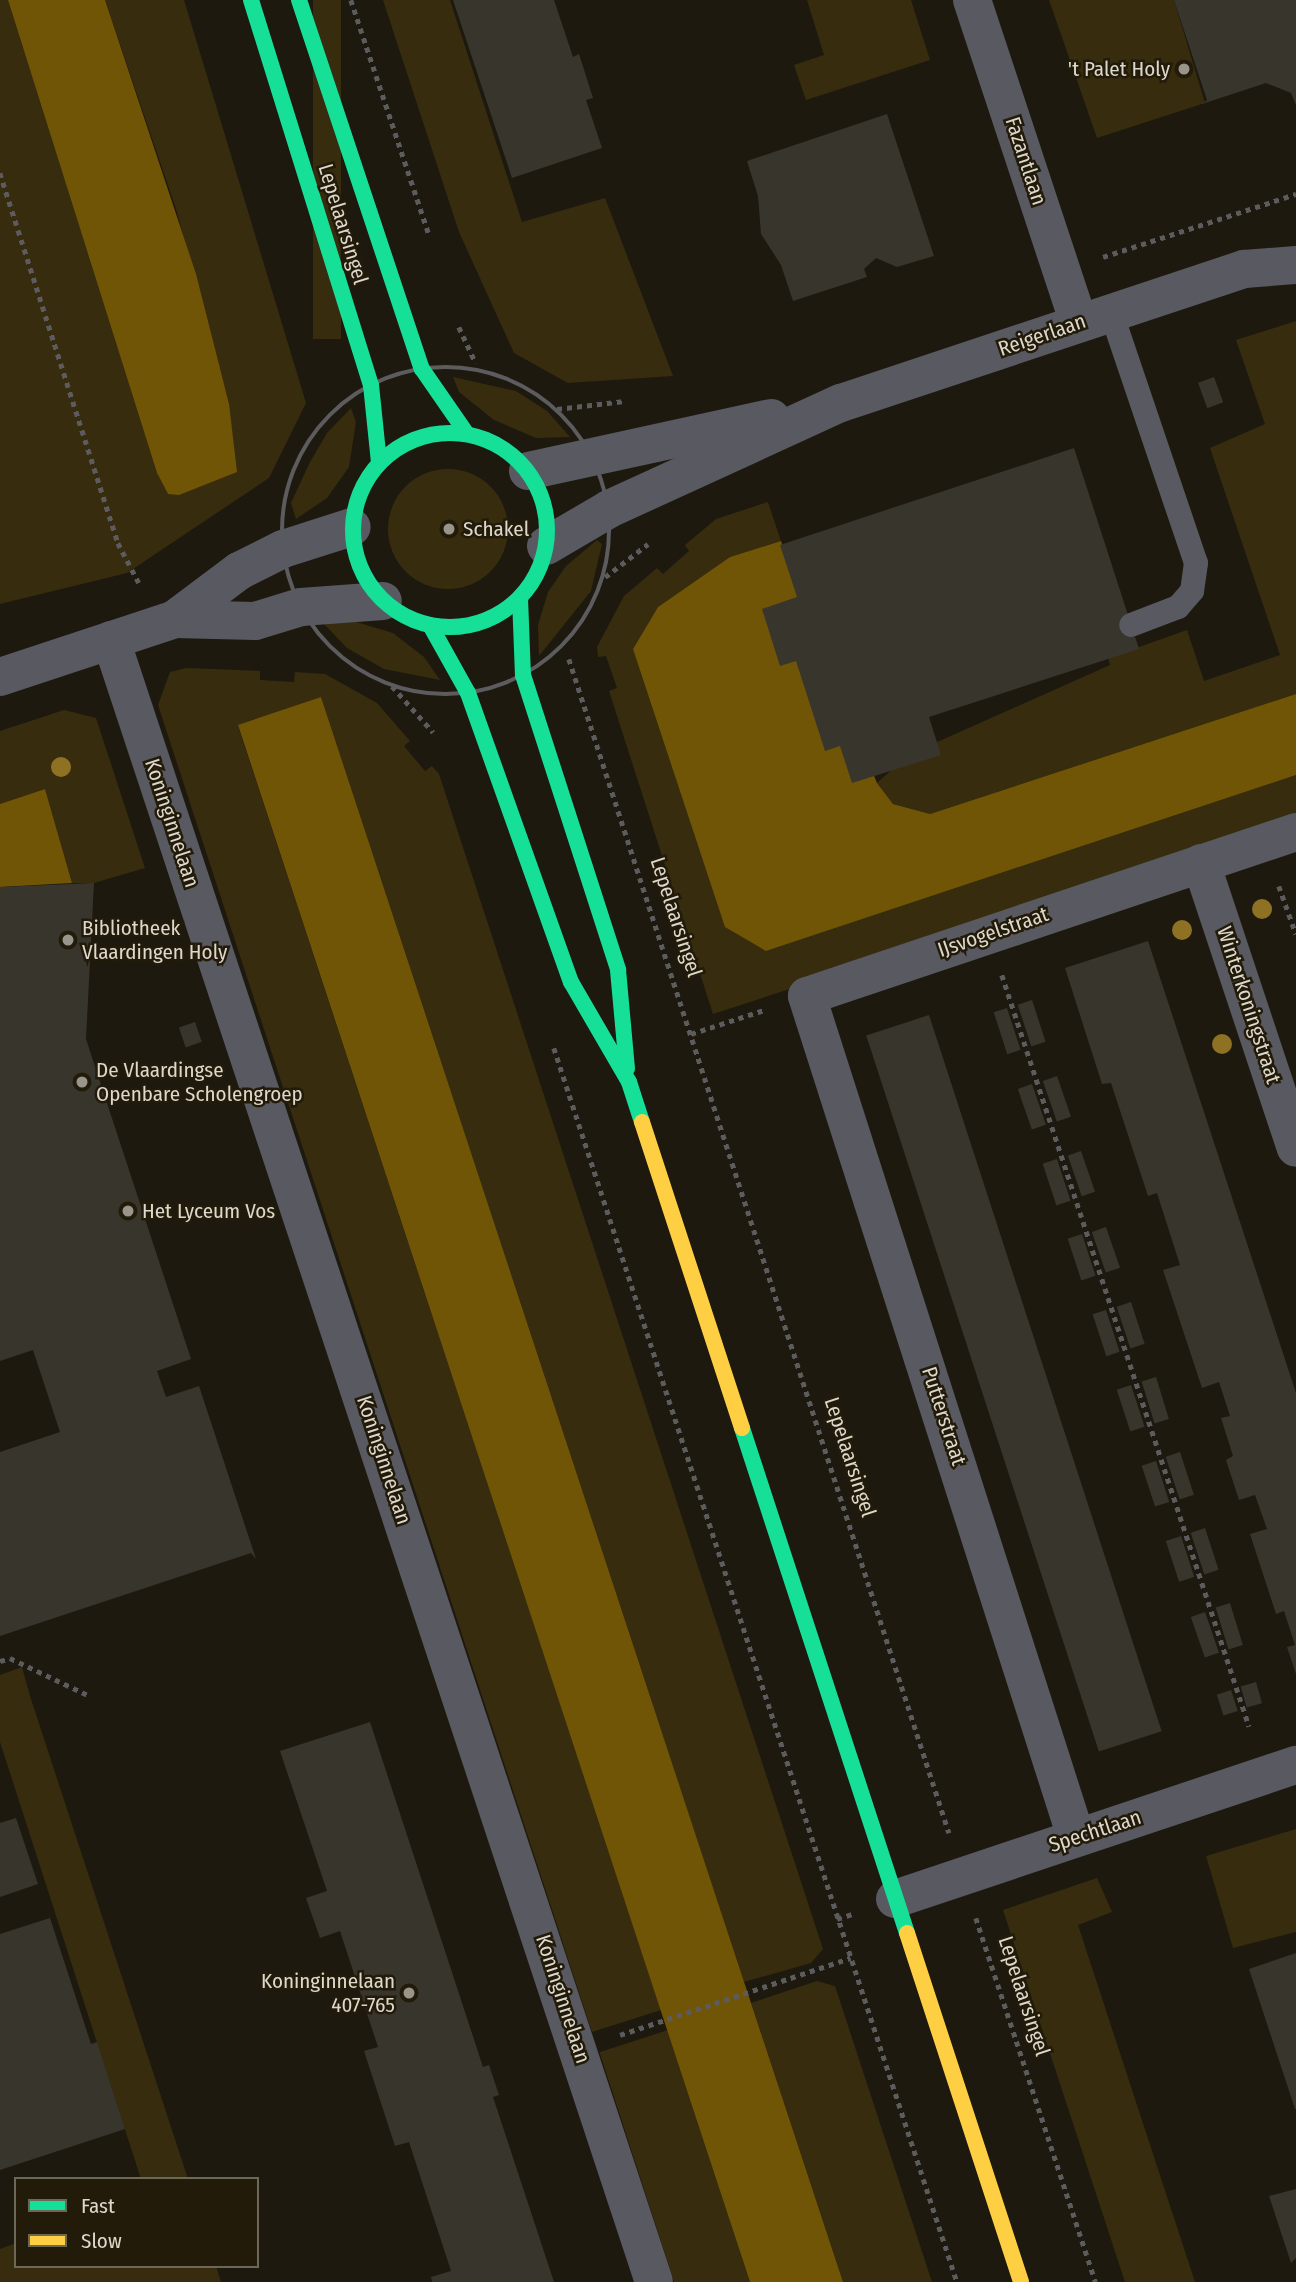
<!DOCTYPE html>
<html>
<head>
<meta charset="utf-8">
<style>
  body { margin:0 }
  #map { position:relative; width:1296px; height:2282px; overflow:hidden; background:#1d190f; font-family:"Fira Sans Condensed",sans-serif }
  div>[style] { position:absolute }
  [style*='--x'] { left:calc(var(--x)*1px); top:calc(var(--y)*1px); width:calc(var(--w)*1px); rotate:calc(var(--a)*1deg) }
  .green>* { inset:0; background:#382c0f; transform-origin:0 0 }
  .round { border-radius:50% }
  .water>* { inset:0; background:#705507 }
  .building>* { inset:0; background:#38352d; transform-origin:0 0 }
  .path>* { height:4.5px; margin-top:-2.25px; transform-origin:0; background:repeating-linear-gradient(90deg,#5c5b5e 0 5px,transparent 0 10px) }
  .path>.ring { margin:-2.25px; padding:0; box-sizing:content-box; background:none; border:4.5px solid #5c5b5e; border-radius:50% }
  .lane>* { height:24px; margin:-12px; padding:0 12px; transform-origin:12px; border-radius:12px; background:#585961 }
  .street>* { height:38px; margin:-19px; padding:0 19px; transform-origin:19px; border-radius:19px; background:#585961 }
  .fast>* { height:16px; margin:-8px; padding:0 8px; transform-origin:8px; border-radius:8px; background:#16e098 }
  .fast>.ring { margin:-8px; padding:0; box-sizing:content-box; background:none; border:16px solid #16e098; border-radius:50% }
  .slow>* { height:16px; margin:-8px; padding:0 8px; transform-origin:8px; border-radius:8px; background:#ffcf43 }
  .trees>* { width:20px; height:20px; margin:-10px; border-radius:50%; background:#8e7122 }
  .dots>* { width:19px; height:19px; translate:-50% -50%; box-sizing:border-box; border:4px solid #231b09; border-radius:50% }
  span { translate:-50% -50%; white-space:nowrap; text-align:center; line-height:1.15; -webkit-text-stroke:5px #231b09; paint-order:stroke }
  .poi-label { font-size:21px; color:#ddd8cd }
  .right { translate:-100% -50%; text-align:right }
  .left { translate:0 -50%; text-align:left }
  .street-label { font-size:21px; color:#ddd8cd }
  .legend { position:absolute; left:14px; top:2177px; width:245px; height:91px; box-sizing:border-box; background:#231b09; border:2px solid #6d6757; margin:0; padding:9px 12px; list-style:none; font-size:21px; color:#ddd8cd }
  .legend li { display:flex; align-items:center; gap:14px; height:35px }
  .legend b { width:35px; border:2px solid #6d6757 }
</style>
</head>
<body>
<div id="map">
  <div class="green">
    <div style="clip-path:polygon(0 0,8px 0,157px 473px,168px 494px,229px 404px,176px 209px,105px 0,184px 0,306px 403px,269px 478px,127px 573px,0 604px)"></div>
    <div style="left:313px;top:0;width:28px;height:339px"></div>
    <div style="clip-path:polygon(383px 0,450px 0,522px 222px,605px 198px,673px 376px,568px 383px,514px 353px,459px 232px)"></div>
    <div style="clip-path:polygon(807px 0,911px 0,930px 60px,806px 100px,794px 65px,824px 55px)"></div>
    <div style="clip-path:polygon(1049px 0,1174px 0,1205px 103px,1097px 138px)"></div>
    <div style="clip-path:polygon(1296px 321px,1296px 694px,930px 814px,893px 804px,877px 783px,908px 755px,1110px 665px,1108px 658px,1187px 630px,1204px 681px,1280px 655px,1210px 448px,1265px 424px,1236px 340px)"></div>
    <div style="clip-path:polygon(453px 377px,516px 391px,547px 411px,570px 437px,536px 438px,494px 420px,459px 392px)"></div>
    <div style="clip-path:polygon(351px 408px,356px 422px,349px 467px,327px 498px,296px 519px,291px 503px,310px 462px,327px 433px)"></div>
    <div class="round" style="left:388px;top:469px;width:120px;height:120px"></div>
    <div style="clip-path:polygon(768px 502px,781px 541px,730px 557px,658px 607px,633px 649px,766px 951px,1296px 775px,1296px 824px,713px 1014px,609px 691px,617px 688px,606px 656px,598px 657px,597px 647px,624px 596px,657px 568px,663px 574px,689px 551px,685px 545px,716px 519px)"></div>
    <div style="clip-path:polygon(597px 540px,602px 544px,591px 591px,539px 656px,538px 625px,548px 592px,566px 566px)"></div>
    <div style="clip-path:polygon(346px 619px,393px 633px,424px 657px,440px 680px,384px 669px,347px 648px,324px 624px)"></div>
    <div style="clip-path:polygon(186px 668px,260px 671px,260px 680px,294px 682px,295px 672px,325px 674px,377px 703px,410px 741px,404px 746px,425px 771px,432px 766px,439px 774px,823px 1949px,811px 1963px,744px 1982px,321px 697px,238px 726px,661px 2010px,592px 2032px,158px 705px,170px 672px)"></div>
    <div style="clip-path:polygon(64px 710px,96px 718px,145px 868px,94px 883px,72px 883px,45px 789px,0 804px,0 731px)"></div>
    <div style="clip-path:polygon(22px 1667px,30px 1696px,188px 2179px,141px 2179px,0 1742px,0 1675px)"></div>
    <div style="clip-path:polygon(1296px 1829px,1296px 1932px,1233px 1948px,1206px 1856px)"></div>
    <div style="clip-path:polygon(1097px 1878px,1112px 1912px,1078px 1925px,1195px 2282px,1125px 2282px,1003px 1910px)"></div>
    <div style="clip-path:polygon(817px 1981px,835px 1986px,932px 2282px,843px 2282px,751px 2003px)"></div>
    <div style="left:668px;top:2030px;width:265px;height:72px;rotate:72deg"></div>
    <div style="clip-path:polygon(16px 2243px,16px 2266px,216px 2266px,221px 2282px,0 2282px,0 2249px)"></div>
  </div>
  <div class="water">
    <div style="clip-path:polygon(8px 0,105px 0,196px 274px,229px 404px,237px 472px,179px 495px,168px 494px,157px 473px)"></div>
    <div style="clip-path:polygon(781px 541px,846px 743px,858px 737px,877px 783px,893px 804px,930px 814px,1296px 694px,1296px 775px,766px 951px,725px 927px,633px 649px,658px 607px,730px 557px)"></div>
    <div style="clip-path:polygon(321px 697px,751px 2003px,843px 2282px,750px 2282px,238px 725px)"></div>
    <div style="clip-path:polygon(45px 789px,72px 883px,0 887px,0 804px)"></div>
  </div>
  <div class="building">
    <div style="clip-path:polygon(453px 0,554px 0,573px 57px,579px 54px,593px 98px,586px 100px,602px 148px,512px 178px)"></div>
    <div style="clip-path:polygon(1174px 0,1296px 0,1296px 105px,1291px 93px,1266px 83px,1202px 104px,1207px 100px)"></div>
    <div style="clip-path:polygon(887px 114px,934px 256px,897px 267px,876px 258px,864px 269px,867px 277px,793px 301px,781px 265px,761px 234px,758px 196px,747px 161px)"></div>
    <div style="left:1214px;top:377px;width:27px;height:17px;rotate:70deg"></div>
    <div style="clip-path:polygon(1074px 448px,1139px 649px,929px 717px,941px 755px,852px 783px,840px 746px,825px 751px,796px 661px,780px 666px,762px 609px,797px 597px,780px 545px)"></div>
    <div style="clip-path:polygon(94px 883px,86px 1039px,191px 1359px,157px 1371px,166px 1397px,199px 1386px,256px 1559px,251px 1553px,0 1636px,0 1452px,60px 1432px,33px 1350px,0 1361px,0 887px)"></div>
    <div style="clip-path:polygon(1148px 941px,1296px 1393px,1296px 1674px,1287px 1647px,1295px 1645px,1284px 1611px,1276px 1614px,1250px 1534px,1267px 1529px,1255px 1495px,1239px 1500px,1226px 1460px,1233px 1456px,1221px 1418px,1230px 1416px,1219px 1382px,1202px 1388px,1163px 1270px,1180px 1265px,1157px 1193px,1148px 1196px,1111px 1083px,1102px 1084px,1065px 968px)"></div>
    <div style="left:1032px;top:1000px;width:44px;height:15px;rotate:72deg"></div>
    <div style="left:1007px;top:1008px;width:44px;height:14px;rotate:72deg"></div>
    <div style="left:929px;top:1015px;width:753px;height:66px;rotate:72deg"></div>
    <div style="left:195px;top:1022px;width:21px;height:17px;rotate:71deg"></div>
    <div style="left:1057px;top:1076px;width:43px;height:15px;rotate:71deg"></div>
    <div style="left:1032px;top:1084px;width:43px;height:15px;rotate:71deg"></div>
    <div style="left:1081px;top:1151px;width:43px;height:14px;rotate:71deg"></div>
    <div style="left:1057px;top:1159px;width:44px;height:15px;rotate:72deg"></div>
    <div style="left:1106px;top:1227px;width:43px;height:15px;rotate:71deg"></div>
    <div style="left:1082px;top:1234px;width:44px;height:15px;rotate:72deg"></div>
    <div style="left:1131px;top:1302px;width:44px;height:15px;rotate:72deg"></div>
    <div style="left:1106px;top:1310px;width:44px;height:14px;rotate:72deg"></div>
    <div style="left:1156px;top:1377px;width:44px;height:15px;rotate:73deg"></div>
    <div style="left:1131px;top:1385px;width:44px;height:15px;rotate:72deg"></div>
    <div style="left:1180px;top:1452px;width:45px;height:15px;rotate:72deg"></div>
    <div style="left:1156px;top:1461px;width:43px;height:15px;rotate:72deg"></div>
    <div style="left:1205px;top:1528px;width:44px;height:15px;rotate:72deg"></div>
    <div style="left:1181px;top:1536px;width:43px;height:16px;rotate:72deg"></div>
    <div style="left:1230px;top:1603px;width:44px;height:15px;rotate:73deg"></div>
    <div style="left:1205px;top:1612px;width:43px;height:15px;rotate:71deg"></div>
    <div style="left:1256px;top:1682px;width:22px;height:16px;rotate:74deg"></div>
    <div style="left:1231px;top:1690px;width:22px;height:15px;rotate:72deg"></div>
    <div style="clip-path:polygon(370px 1722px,483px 2067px,489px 2065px,499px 2095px,493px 2097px,554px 2282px,432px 2282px,431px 2277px,451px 2271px,409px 2142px,395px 2146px,364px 2051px,378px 2047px,340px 1931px,320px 1938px,306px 1898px,327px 1891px,280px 1751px)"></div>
    <div style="clip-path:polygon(16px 1818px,38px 1884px,0 1897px,0 1823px)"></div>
    <div style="clip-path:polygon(50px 1918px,91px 2044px,97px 2042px,125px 2129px,0 2170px,0 1934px)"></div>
    <div style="clip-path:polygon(1296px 1953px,1296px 2109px,1295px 2109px,1249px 1969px)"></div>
    <div style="clip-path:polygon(1296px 2189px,1296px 2258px,1291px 2263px,1269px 2196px)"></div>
  </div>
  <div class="path">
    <div style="--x:351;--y:0;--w:248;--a:71.6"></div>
    <div style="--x:0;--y:173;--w:388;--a:72.3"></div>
    <div style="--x:118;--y:543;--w:45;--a:62.3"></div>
    <div style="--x:1103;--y:257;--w:203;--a:-18.1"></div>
    <div style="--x:459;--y:327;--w:40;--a:65"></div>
    <div class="ring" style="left:282px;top:367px;width:323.5px;height:323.5px"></div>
    <div style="--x:557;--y:409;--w:68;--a:-6.7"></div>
    <div style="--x:605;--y:577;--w:54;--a:-37.5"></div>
    <div style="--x:569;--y:659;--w:1234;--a:72.06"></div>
    <div style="--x:392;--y:686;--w:62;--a:48.3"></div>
    <div style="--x:1279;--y:886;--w:51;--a:70.5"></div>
    <div style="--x:1002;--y:975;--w:791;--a:71.79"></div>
    <div style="--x:691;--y:1034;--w:77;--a:-18.2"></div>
    <div style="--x:554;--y:1048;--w:1298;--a:71.91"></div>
    <div style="--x:0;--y:1661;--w:10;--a:-17"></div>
    <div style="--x:10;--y:1658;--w:89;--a:25.4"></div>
    <div style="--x:976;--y:1918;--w:383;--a:71.8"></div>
    <div style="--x:837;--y:1919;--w:19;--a:-18"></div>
    <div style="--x:620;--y:2035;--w:243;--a:-18.5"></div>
  </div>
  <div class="lane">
    <div style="--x:1111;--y:312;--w:265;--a:71.3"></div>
    <div style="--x:1196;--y:563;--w:28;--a:98"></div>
    <div style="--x:1192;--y:591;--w:21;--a:131"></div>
    <div style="--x:1178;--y:607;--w:50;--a:159"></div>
  </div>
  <div class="street">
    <div style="--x:972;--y:0;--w:340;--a:71.7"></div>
    <div style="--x:528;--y:471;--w:249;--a:-12.3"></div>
    <div style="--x:546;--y:546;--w:73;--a:-30.4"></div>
    <div style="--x:609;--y:509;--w:255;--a:-24.6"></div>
    <div style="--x:841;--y:403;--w:425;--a:-18.4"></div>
    <div style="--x:1244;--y:269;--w:52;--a:-4.4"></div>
    <div style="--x:175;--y:619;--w:80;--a:1.4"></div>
    <div style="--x:255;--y:621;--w:48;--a:-16.9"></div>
    <div style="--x:301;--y:607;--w:82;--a:-4.2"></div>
    <div style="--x:111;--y:640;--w:1729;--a:71.7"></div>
    <div style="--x:0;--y:677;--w:184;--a:-18.3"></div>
    <div style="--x:175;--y:619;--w:80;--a:-36.9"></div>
    <div style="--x:239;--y:571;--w:49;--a:-26.6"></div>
    <div style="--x:283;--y:549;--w:72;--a:-17.7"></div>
    <div style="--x:1201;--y:863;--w:300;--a:71.6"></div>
    <div style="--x:1076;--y:1837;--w:883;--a:-107.74"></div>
    <div style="--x:807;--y:996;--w:516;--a:-18.54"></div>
    <div style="--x:895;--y:1899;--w:423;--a:-18.5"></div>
  </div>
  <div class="fast">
    <div style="--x:251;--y:0;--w:403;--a:72.7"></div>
    <div style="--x:371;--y:385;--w:78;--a:84.1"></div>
    <div style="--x:299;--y:0;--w:389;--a:71.6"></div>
    <div style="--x:422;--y:369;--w:79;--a:55.3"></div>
    <div class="ring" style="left:353px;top:433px;width:178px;height:178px"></div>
    <div style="--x:520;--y:598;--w:77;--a:87.8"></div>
    <div style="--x:523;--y:675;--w:310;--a:72.1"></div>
    <div style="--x:618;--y:970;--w:99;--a:84.8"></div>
    <div style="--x:430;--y:625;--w:78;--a:60.8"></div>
    <div style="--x:468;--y:693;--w:307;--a:70.4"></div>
    <div style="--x:571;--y:982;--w:116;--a:59.9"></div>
    <div style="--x:629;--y:1082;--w:42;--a:72"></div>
    <div style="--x:742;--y:1428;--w:531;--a:71.91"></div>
  </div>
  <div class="slow">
    <div style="--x:642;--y:1122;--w:322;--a:71.9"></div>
    <div style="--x:907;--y:1933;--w:367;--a:71.9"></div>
  </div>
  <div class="trees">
    <div style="left:61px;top:767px"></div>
    <div style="left:1262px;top:909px"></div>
    <div style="left:1182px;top:930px"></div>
    <div style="left:1222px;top:1044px"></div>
  </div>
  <div class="dots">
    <div style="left:1184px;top:69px;background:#9a958a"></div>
    <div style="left:449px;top:529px;background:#9a958a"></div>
    <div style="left:68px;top:940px;background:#9a958a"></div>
    <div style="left:82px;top:1082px;background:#9a958a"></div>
    <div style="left:128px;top:1211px;background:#9a958a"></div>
    <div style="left:409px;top:1993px;background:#9a958a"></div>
  </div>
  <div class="poi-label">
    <span class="right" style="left:1170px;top:69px">'t Palet Holy</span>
    <span class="left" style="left:463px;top:529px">Schakel</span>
    <span class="left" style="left:82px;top:940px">Bibliotheek<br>Vlaardingen Holy</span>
    <span class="left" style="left:96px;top:1082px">De Vlaardingse<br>Openbare Scholengroep</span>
    <span class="left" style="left:142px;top:1211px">Het Lyceum Vos</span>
    <span class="right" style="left:395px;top:1993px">Koninginnelaan<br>407-765</span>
  </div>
  <div class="street-label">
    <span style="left:1026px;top:161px;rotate:72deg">Fazantlaan</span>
    <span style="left:343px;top:224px;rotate:73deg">Lepelaarsingel</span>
    <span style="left:1042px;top:335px;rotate:-19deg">Reigerlaan</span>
    <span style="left:172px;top:823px;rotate:72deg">Koninginnelaan</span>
    <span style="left:676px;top:917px;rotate:72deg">Lepelaarsingel</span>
    <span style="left:993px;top:932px;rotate:-19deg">IJsvogelstraat</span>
    <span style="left:1249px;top:1005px;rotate:72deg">Winterkoningstraat</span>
    <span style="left:944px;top:1416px;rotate:72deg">Putterstraat</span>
    <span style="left:850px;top:1457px;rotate:72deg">Lepelaarsingel</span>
    <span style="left:384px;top:1460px;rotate:72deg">Koninginnelaan</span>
    <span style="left:1095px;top:1831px;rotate:-18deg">Spechtlaan</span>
    <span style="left:1024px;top:1996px;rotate:72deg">Lepelaarsingel</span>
    <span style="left:563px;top:1999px;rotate:72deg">Koninginnelaan</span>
  </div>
  <ul class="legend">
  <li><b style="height:9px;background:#16e098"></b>Fast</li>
  <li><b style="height:9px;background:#ffcf43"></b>Slow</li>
  </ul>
</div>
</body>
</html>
